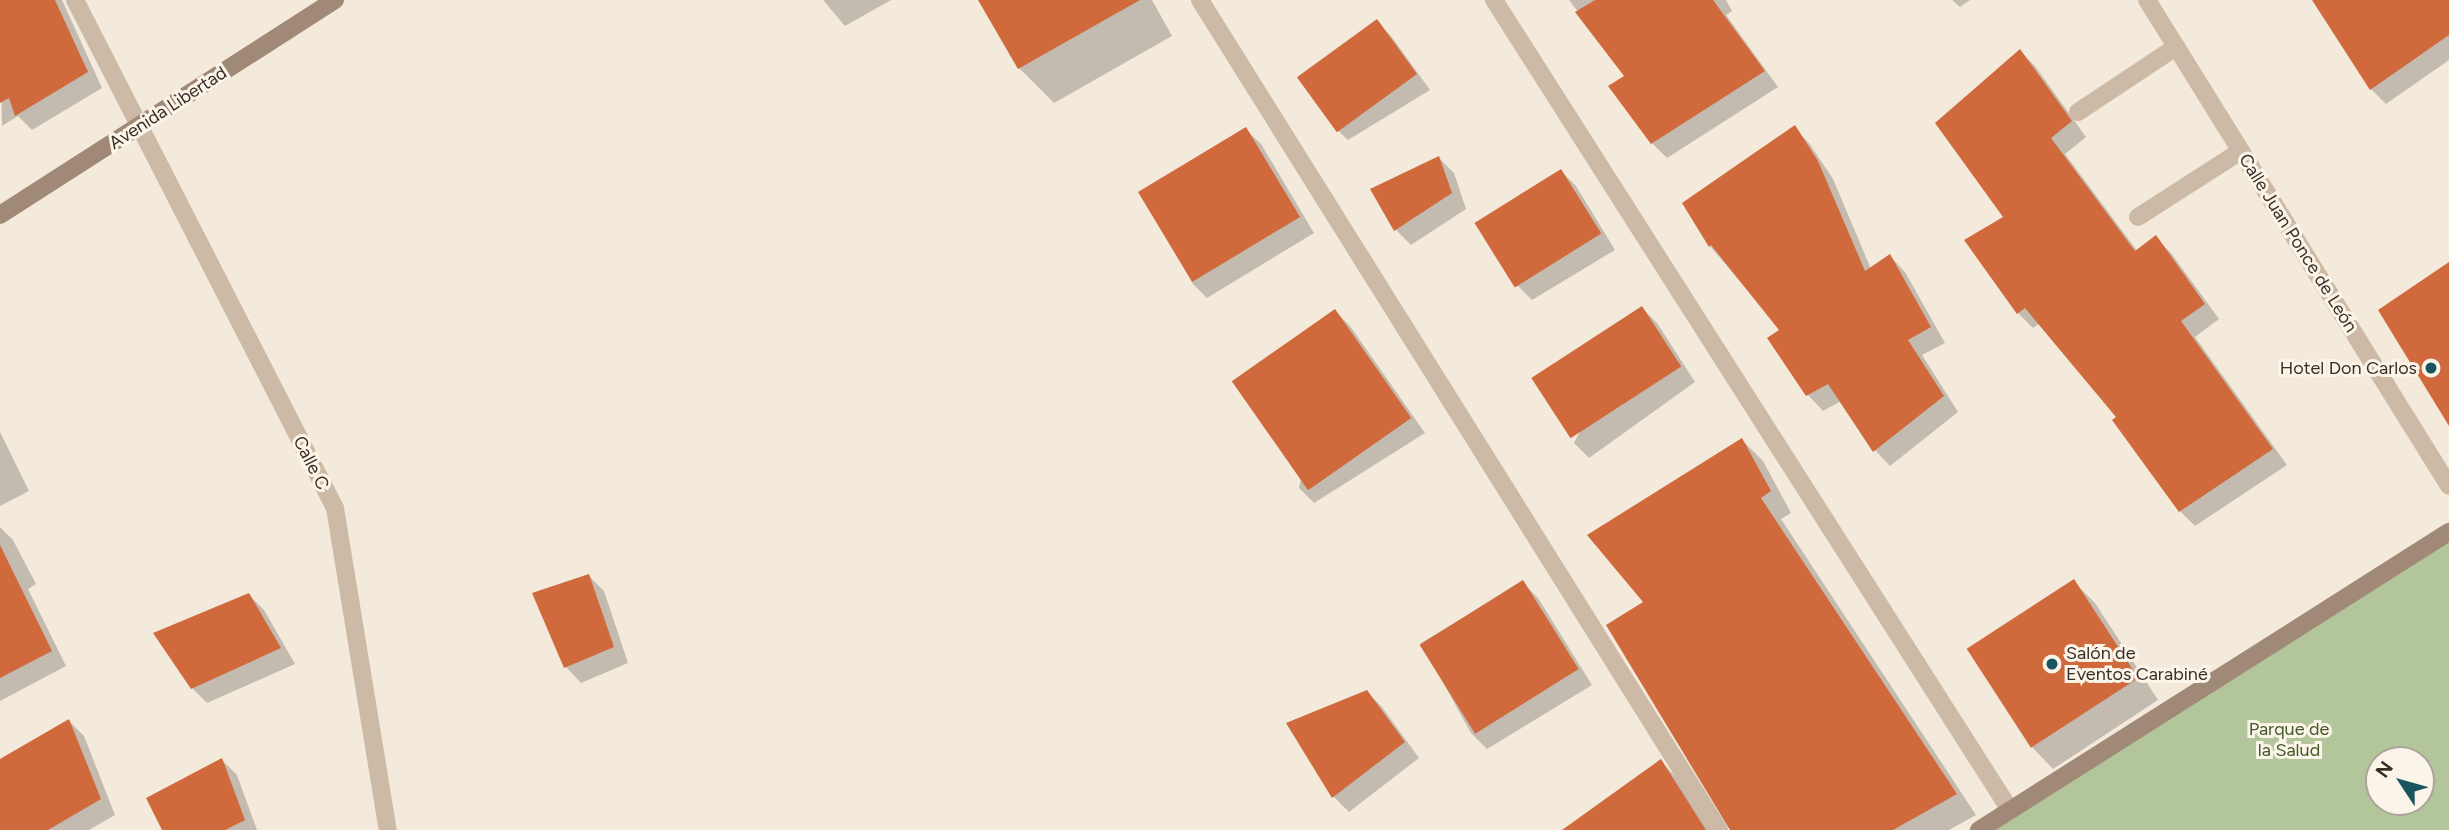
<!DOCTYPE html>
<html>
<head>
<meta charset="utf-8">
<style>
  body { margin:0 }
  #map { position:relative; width:2449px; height:830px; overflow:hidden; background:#f4eadb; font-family:Figtree,sans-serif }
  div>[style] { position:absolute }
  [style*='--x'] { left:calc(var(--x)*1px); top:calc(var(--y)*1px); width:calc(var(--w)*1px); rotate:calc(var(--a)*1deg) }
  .green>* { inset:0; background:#b3c59a }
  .shadow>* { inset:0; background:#0003 }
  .building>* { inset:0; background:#d06a3d; transform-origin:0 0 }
  .street>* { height:18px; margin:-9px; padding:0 9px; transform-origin:9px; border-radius:9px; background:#cdbaa6 }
  .secondary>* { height:18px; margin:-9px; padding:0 9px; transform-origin:9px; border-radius:9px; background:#a18977 }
  .dots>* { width:19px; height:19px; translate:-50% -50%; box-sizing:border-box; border:4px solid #fbf4e8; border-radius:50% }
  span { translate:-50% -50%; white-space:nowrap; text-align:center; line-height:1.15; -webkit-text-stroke:6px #fbf4e8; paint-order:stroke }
  .street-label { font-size:18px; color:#392e27 }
  .poi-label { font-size:18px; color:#392e27 }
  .right { translate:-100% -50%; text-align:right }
  .left { translate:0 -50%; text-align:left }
  .park-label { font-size:18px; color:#455929 }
  .north { position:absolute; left:2365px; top:746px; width:70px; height:70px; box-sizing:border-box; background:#fbf4e8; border:2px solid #ada59b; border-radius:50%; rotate:306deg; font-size:19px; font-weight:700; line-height:28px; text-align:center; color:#392e27 }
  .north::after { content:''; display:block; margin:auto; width:24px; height:32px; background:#19555e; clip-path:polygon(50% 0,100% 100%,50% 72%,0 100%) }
</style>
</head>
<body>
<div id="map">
  <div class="green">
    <div style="clip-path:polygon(evenodd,2449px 532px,2449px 830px,1980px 830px,2449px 532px,2379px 760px,2421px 760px,2421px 802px,2379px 802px,2379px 760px)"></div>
  </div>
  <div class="shadow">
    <div style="clip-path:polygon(0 0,62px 0,102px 88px,32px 130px,18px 116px,2px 126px)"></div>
    <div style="clip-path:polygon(823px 0,891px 0,845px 26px)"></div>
    <div style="clip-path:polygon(980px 0,1152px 0,1172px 36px,1054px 103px,1019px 68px)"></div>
    <div style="clip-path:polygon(1569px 0,1726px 0,1732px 11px,1726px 15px,1778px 87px,1667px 158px,1652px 143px,1627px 76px)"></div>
    <div style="clip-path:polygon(1952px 0,1970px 0,1960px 7px)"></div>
    <div style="clip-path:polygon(2315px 0,2449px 0,2449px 60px,2386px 104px,2371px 89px)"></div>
    <div style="clip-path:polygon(1376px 21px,1391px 36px,1430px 90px,1348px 140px,1332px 125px)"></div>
    <div style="clip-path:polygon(2020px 51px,2035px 66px,2086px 137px,2065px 154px,2138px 252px,2156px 238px,2171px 253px,2219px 319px,2195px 337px,2287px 465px,2195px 526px,2180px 511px,2119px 418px,2040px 323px,2033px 328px,2018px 313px,2006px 217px)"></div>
    <div style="clip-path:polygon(1794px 128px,1809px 143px,1833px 179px,1871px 269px,1890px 256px,1905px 272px,1945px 343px,1922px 355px,1958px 412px,1890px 466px,1875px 450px,1841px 401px,1823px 411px,1808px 395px,1769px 338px,1781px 330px,1710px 246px,1684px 204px)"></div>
    <div style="clip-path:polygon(1245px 129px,1261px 144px,1314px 233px,1207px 298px,1192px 283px)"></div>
    <div style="clip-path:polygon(1439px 158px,1454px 173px,1466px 209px,1411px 245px,1396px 230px,1373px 190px)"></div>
    <div style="clip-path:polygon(1561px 171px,1576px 186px,1615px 250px,1532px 300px,1517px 285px)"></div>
    <div style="clip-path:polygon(1642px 308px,1657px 323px,1695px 382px,1589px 458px,1574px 443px)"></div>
    <div style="clip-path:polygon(1335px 311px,1350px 326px,1425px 433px,1314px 503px,1299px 488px)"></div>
    <div style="clip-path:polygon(0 432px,29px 491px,0 506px)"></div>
    <div style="clip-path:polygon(1742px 440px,1763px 461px,1791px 513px,1781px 519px,1976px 815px,1949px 830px,1730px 830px,1645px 603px)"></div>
    <div style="clip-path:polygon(0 527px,13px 540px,36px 584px,28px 589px,66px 666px,0 701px)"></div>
    <div style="clip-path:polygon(589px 576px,604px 591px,628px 663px,581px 683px,566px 667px,534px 594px)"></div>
    <div style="clip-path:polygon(2074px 582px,2095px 603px,2158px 700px,2053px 769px,2032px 747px,1969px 651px)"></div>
    <div style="clip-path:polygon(1523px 583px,1538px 598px,1592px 685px,1487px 749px,1471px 733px,1421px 643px)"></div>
    <div style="clip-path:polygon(249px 595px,264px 610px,295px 664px,207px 703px,192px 688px)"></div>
    <div style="clip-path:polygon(1367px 692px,1382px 707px,1419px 758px,1349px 812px,1334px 797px,1289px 724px)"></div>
    <div style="clip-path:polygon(69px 721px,84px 736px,115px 815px,89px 830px,0 830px,0 761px)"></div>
    <div style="clip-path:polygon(222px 760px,237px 775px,257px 830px,164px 830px)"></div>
    <div style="clip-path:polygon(1661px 762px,1682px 783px,1712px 830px,1565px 830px)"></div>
  </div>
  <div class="building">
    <div style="clip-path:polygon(0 0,55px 0,88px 72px,15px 116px,9px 98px,0 103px)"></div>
    <div style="clip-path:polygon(978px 0,1140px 0,1018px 69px)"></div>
    <div style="clip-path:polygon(1595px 0,1713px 0,1765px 71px,1651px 144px,1608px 86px,1624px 76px,1575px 12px)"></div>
    <div style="clip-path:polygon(2312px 0,2449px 0,2449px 35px,2370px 90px)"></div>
    <div style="left:1377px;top:19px;width:68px;height:99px;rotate:54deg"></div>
    <div style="clip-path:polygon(2020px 49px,2072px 121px,2051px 138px,2135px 251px,2156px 235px,2205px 304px,2181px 321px,2273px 449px,2179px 512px,2112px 420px,2116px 417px,2025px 308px,2017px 314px,1964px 240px,2003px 217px,1935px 123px)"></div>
    <div style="clip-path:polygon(1795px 125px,1818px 161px,1865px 271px,1890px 254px,1931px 327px,1908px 340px,1944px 396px,1873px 452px,1828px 384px,1806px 396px,1767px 338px,1779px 330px,1711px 245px,1709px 247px,1682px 203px)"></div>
    <div style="left:1246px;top:127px;width:105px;height:126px;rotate:59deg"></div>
    <div style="clip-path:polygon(1439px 156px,1452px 193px,1394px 231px,1370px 189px)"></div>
    <div style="left:1561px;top:169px;width:76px;height:102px;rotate:58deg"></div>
    <div style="clip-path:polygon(2449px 262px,2449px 426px,2378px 310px)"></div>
    <div style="left:1642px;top:306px;width:72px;height:132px;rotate:57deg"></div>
    <div style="left:1335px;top:309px;width:133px;height:126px;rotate:55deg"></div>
    <div style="clip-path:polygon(1742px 438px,1771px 491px,1761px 498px,1957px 794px,1893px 830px,1730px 830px,1606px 625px,1643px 602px,1587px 535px)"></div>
    <div style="clip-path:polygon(0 545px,52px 651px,0 678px)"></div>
    <div style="clip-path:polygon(589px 574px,614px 647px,564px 668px,532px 593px)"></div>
    <div style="left:2074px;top:579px;width:118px;height:128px;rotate:57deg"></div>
    <div style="left:1523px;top:580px;width:105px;height:122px;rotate:58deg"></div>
    <div style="clip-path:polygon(249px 593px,281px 648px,191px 689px,153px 633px)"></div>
    <div style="clip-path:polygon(1367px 690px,1405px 742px,1332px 798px,1286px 723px)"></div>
    <div style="clip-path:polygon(69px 719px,101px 799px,48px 830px,0 830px,0 759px)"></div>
    <div style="clip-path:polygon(222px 758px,245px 820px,225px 830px,162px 830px,146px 798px)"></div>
    <div style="clip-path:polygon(1661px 759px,1706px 830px,1562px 830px)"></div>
  </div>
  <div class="street">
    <div style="--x:75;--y:0;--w:571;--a:62.9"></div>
    <div style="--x:335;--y:508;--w:326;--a:80.7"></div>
    <div style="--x:1200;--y:0;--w:979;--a:57.98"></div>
    <div style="--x:1494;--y:0;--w:960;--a:57.5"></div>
    <div style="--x:2147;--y:0;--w:572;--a:58.14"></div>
    <div style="--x:2078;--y:112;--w:118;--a:-33.6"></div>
    <div style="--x:2138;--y:217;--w:122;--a:-32.7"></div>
  </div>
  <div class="secondary">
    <div style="--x:0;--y:215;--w:398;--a:-32.7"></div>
    <div style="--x:1979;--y:830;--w:557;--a:-32.38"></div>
  </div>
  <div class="dots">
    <div style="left:2431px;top:368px;background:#19555e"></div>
    <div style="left:2052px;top:664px;background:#19555e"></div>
  </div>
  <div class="street-label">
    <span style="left:168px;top:108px;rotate:-33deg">Avenida Libertad</span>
    <span style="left:2298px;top:243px;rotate:58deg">Calle Juan Ponce de León</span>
    <span style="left:311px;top:463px;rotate:63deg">Calle C</span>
  </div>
  <div class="poi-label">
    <span class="right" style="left:2417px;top:368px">Hotel Don Carlos</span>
    <span class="left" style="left:2066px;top:664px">Salón de<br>Eventos Carabiné</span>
  </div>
  <div class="park-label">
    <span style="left:2289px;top:740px">Parque de<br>la Salud</span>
  </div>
  <div class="north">N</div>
</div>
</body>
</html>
